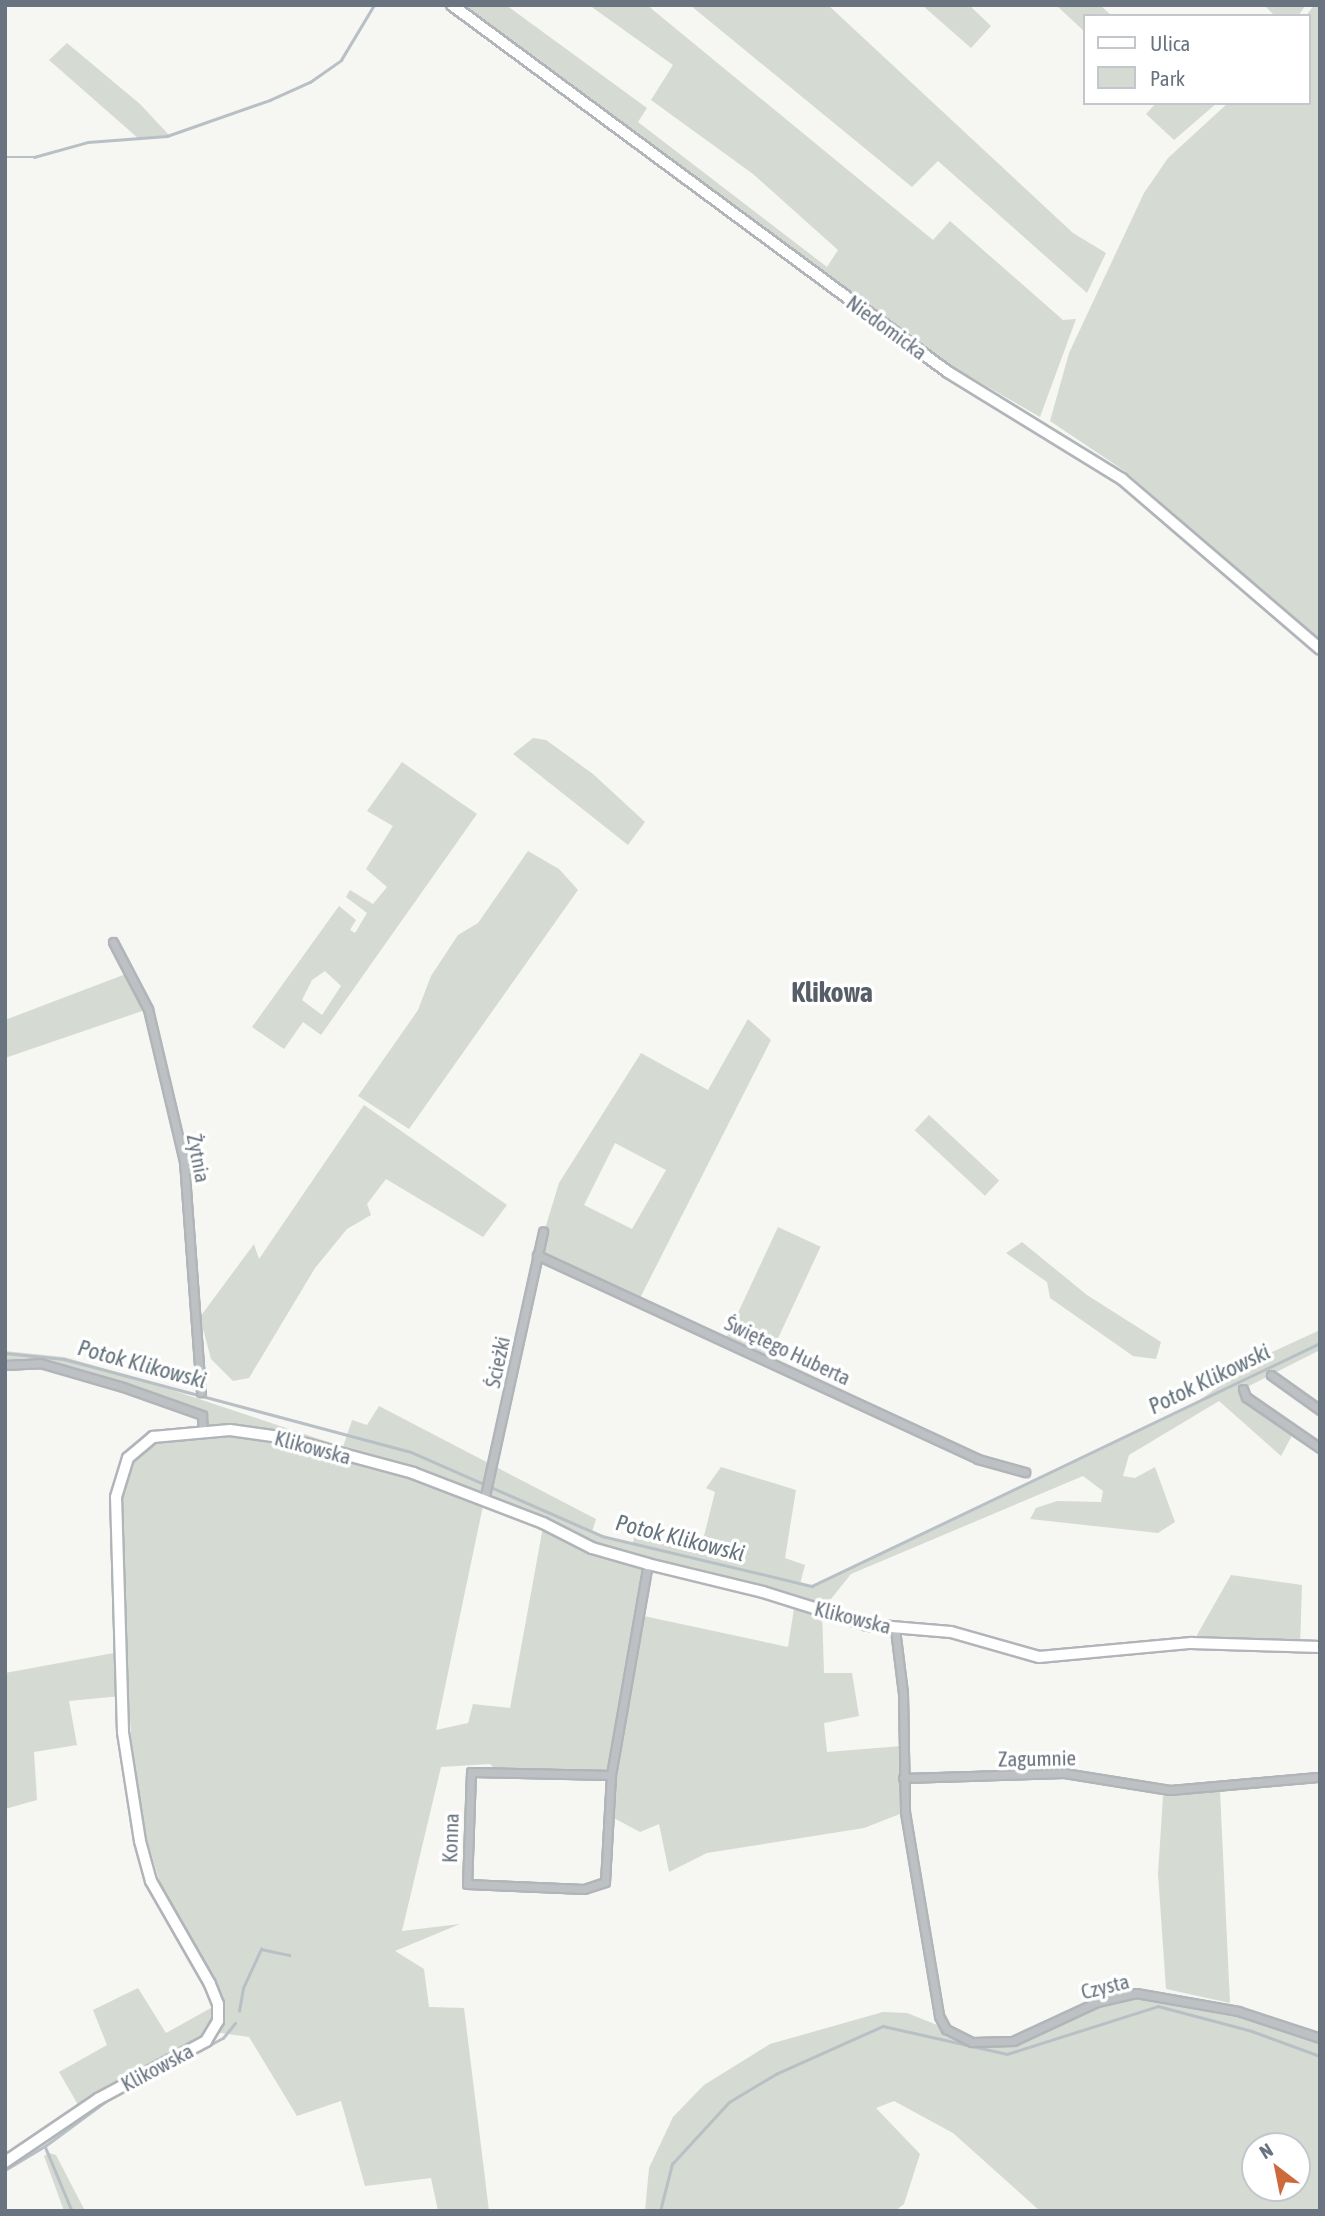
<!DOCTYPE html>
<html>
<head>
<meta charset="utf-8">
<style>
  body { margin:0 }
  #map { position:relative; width:1325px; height:2216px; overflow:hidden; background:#f6f6f3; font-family:"Asap Condensed",sans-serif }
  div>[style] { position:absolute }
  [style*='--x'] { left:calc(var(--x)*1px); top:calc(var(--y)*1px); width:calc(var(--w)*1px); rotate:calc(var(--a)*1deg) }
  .green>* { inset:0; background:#d5dad3; transform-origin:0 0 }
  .stream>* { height:2.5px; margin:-1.25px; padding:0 1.25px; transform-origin:1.25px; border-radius:1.25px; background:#b8c0c5 }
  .roads { filter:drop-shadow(2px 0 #b1b5b9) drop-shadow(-2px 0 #b1b5b9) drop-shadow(0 2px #b1b5b9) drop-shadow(0 -2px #b1b5b9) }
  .street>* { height:7px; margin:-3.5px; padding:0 3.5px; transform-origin:3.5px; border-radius:3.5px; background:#bec1c4 }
  .secondary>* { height:10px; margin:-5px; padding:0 5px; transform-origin:5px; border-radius:5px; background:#fff }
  span { translate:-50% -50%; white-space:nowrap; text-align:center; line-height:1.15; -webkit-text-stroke:7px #fff; paint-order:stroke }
  .street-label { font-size:21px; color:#697480 }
  .water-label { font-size:23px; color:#65747d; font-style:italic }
  .district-label { font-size:28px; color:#565e67; font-weight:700 }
  .frame { position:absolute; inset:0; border:7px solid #697480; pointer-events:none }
  .legend { position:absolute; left:1083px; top:14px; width:228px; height:91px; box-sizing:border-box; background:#fff; border:2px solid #c3c7cc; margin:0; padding:9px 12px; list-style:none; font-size:21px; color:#697480 }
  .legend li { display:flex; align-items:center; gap:14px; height:35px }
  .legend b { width:35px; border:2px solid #c3c7cc }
  .north { position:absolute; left:1241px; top:2132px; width:70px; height:70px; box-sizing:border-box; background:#fff; border:2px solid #c3c7cc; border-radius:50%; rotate:328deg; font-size:19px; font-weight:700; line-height:28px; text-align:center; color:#697480 }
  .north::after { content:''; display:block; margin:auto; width:24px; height:32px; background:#cd6a3c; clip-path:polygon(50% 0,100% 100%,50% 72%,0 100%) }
</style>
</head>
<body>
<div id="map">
  <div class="green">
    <div style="clip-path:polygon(461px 5px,506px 5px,647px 108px,638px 122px,827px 267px,838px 250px,753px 174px,651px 100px,673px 65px,589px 5px,647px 5px,933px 240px,950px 221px,1063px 320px,1076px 319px,1040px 417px,953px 367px)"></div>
    <div style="clip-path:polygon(690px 5px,828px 5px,1073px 233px,1106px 253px,1087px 293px,938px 161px,912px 187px)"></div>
    <div style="clip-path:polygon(922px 5px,969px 5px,991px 26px,971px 48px)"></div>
    <div style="clip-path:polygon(1056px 5px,1100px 5px,1112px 16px,1085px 16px,1085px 32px)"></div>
    <div style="clip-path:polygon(1264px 5px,1306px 5px,1298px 16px,1275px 16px)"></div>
    <div style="clip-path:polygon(1314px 5px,1320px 5px,1320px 640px,1126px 472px,1050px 421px,1069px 353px,1144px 193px,1168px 158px,1228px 103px,1309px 103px,1306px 16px)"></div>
    <div style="clip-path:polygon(67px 43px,140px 104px,169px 135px,139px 139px,49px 60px)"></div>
    <div style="clip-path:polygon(1156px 103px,1217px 103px,1174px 140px,1146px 114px)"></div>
    <div style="clip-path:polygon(533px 738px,546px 740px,593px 774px,645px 822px,628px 845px,513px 754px)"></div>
    <div style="clip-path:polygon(evenodd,402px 762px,477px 814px,321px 1035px,303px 1022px,284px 1049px,252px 1027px,339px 906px,356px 920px,350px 930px,355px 933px,367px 913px,346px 897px,350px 890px,373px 904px,387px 887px,366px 869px,393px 826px,367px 811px,402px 762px,325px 971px,341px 986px,322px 1015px,302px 1000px,312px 980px,325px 971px)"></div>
    <div style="clip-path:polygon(528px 851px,559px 869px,578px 890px,409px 1129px,358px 1096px,418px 1010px,431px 976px,458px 935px,478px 923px)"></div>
    <div style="clip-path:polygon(131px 972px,148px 1009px,5px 1058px,5px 1020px)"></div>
    <div style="clip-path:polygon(evenodd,748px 1019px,771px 1040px,639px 1300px,537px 1255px,559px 1183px,641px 1053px,708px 1090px,748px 1019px,615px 1143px,666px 1170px,632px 1229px,584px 1205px,615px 1143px)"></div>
    <div style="clip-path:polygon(364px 1105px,507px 1205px,483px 1237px,386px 1179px,367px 1204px,371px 1215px,347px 1229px,315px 1268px,249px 1378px,233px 1381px,211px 1359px,200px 1317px,254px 1244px,259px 1259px)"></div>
    <div style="left:929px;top:1115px;width:96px;height:21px;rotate:43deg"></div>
    <div style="left:778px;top:1227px;width:47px;height:125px;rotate:25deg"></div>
    <div style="clip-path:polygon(1022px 1242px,1087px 1295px,1161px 1342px,1156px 1359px,1133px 1356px,1050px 1298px,1047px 1282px,1006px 1253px)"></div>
    <div style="clip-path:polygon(evenodd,1320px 1330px,1320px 1350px,1243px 1389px,1246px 1397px,1295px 1430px,1281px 1456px,1219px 1401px,1129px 1455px,1123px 1476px,1135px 1478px,1155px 1467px,1175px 1522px,1158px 1533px,1030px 1519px,1036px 1508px,1057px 1501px,1101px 1502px,1103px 1491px,1083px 1476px,851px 1574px,822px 1610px,824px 1673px,852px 1673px,859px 1716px,824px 1723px,827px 1752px,902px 1746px,905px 1812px,864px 1828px,707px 1853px,669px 1872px,659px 1824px,640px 1832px,610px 1816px,610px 1775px,497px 1771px,490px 1764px,441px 1767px,402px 1931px,460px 1924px,395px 1951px,424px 1969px,429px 2007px,464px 2008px,489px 2211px,438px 2211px,431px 2178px,365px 2186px,341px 2101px,297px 2116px,249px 2037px,214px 2032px,81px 2110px,59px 2072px,107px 2045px,93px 2010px,138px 1988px,166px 2033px,218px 2004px,221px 1993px,162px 1889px,135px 1801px,119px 1539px,120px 1473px,153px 1437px,203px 1432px,202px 1415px,55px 1367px,5px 1365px,5px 1351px,64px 1357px,127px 1375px,343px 1447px,352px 1420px,367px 1425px,379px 1406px,596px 1519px,592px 1532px,632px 1545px,637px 1530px,701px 1548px,715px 1492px,706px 1488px,721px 1467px,796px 1490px,785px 1558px,805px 1565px,800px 1584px,812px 1586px,1197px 1402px,1257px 1359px,1320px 1330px,484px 1501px,543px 1527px,510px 1708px,473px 1704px,468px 1723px,436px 1730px,484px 1501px,1320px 1330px,648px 1565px,795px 1602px,788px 1647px,639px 1615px,648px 1565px)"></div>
    <div style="clip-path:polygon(1231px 1575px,1302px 1585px,1300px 1647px,1202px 1643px,1197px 1635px)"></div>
    <div style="clip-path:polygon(119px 1652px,121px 1696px,69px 1701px,77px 1745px,34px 1752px,37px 1800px,5px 1809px,5px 1673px)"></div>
    <div style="clip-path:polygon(1189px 1791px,1220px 1791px,1230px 2003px,1166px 1989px,1158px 1874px,1163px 1796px)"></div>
    <div style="clip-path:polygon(evenodd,1136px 1993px,1238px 2011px,1320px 2038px,1320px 2211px,1040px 2211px,953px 2133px,894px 2101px,876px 2108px,920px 2154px,904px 2204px,895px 2211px,645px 2211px,649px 2168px,673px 2117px,704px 2085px,770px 2044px,883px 2012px,907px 2013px,982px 2043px,1019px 2037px,1097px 2002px,1136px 1993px,1255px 2146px,1297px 2146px,1297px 2188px,1255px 2188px,1255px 2146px)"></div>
    <div style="clip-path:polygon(49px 2153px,56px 2155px,85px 2211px,64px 2211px,44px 2156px)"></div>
  </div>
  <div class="stream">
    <div style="--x:5;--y:157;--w:29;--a:0"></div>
    <div style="--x:34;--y:157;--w:56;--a:-15.5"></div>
    <div style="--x:88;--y:142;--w:79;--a:-4.3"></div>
    <div style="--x:167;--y:136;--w:109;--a:-19.3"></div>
    <div style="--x:270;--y:100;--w:44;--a:-24.2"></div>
    <div style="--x:310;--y:82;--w:38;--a:-35"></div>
    <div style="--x:341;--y:60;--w:64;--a:-59"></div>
    <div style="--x:5;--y:1353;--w:59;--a:5.8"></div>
    <div style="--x:64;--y:1359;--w:359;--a:15"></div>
    <div style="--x:411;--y:1452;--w:209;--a:23.7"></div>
    <div style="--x:602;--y:1536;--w:216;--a:13.4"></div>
    <div style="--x:812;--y:1586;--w:563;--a:-25.56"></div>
    <div style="--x:239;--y:2011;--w:23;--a:-80"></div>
    <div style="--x:243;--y:1988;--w:43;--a:-65.2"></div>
    <div style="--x:261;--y:1949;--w:29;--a:12"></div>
    <div style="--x:45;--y:2146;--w:79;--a:-36.3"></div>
    <div style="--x:109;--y:2099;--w:129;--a:-28.2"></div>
    <div style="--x:223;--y:2038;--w:19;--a:-51"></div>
    <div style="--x:5;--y:2170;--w:47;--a:-31"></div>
    <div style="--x:45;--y:2146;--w:70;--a:67.4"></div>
    <div style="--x:660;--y:2211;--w:49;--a:-75.7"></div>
    <div style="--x:672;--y:2164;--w:84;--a:-47.4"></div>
    <div style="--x:729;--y:2102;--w:55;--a:-30.8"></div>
    <div style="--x:776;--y:2074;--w:117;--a:-24.2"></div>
    <div style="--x:883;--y:2026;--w:127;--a:12.7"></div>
    <div style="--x:1007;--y:2054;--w:158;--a:-17.6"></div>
    <div style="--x:1158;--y:2006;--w:97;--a:14.9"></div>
    <div style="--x:1252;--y:2031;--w:72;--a:20.2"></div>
  </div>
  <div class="roads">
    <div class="street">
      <div style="--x:113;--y:942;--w:76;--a:62.4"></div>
      <div style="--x:148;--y:1009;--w:156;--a:76.7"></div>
      <div style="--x:184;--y:1161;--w:232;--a:85.8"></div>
      <div style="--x:537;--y:1255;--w:486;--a:24.8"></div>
      <div style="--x:978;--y:1459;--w:49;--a:15.5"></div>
      <div style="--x:5;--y:1365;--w:35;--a:-3"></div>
      <div style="--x:40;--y:1363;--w:86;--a:16.1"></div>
      <div style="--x:123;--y:1387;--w:84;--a:19.5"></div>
      <div style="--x:202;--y:1415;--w:17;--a:87"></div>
      <div style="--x:1271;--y:1375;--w:60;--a:35.5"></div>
      <div style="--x:1243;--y:1389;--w:9;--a:69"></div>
      <div style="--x:1246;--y:1397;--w:90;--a:34.6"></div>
      <div style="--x:484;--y:1500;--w:275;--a:-77.6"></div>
      <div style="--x:895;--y:1629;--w:64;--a:82.9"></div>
      <div style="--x:903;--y:1693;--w:119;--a:89"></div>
      <div style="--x:905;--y:1812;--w:207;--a:80.5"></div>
      <div style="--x:939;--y:2016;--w:15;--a:62"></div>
      <div style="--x:946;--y:2029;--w:29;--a:27"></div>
      <div style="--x:972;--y:2042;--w:41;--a:-1.4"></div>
      <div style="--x:1013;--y:2041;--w:93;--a:-24.9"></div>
      <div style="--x:1097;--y:2002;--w:40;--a:-13"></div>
      <div style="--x:1136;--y:1993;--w:104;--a:10"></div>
      <div style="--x:1238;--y:2011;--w:86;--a:18.2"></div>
      <div style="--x:611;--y:1775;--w:140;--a:-178.8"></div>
      <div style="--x:471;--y:1772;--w:112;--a:92"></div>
      <div style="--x:467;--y:1884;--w:117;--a:2.4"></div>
      <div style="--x:584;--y:1889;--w:22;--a:-18"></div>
      <div style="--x:605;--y:1882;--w:107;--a:-86.8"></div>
      <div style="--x:611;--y:1775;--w:214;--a:-80.1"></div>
      <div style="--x:903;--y:1778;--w:161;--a:-1.8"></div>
      <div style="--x:1064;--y:1773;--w:107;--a:9.1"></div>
      <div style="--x:1170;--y:1790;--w:151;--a:-5"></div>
    </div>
    <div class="secondary">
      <div style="--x:452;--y:5;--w:617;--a:36.5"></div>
      <div style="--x:948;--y:372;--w:204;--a:31.6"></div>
      <div style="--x:1122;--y:479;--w:261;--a:40.6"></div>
      <div style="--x:5;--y:2162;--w:112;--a:-34.1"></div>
      <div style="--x:98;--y:2099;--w:123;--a:-28.2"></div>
      <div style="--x:206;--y:2041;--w:23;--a:-59"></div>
      <div style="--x:218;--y:2021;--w:17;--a:-90"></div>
      <div style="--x:218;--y:2004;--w:22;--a:-112"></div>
      <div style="--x:210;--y:1984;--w:119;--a:-119.8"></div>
      <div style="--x:151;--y:1881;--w:41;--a:-105.4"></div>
      <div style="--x:140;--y:1841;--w:110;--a:-98.9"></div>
      <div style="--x:123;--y:1732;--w:235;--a:-91.7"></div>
      <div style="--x:116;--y:1497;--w:41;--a:-72.9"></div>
      <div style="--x:128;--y:1458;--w:33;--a:-40"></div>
      <div style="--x:153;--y:1437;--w:77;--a:-5.2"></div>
      <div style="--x:230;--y:1430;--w:50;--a:8"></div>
      <div style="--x:280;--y:1437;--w:138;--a:15.1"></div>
      <div style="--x:413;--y:1473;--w:139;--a:21"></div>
      <div style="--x:543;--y:1523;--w:55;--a:27"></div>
      <div style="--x:592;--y:1548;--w:58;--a:15.9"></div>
      <div style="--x:648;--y:1564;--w:118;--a:13.7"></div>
      <div style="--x:763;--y:1592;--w:110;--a:17.4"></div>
      <div style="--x:868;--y:1625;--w:83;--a:4.8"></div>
      <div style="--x:951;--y:1632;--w:91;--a:15.9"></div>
      <div style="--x:1039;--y:1657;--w:153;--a:-5.3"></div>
      <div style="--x:1191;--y:1643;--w:129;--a:1.8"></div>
    </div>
  </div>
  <div class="street-label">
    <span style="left:887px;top:327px;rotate:36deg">Niedomicka</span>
    <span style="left:199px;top:1158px;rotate:79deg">Żytnia</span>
    <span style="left:788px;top:1350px;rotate:25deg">Świętego Huberta</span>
    <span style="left:497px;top:1362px;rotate:-78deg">Ścieżki</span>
    <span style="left:313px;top:1447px;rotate:15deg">Klikowska</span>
    <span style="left:853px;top:1617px;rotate:14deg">Klikowska</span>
    <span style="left:1037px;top:1758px;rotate:-1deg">Zagumnie</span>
    <span style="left:450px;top:1838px;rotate:-88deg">Konna</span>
    <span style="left:1105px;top:1986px;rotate:-14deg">Czysta</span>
    <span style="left:157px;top:2067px;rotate:-28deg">Klikowska</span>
  </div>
  <div class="water-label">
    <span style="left:142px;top:1364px;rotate:15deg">Potok Klikowski</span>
    <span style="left:1209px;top:1379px;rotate:-26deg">Potok Klikowski</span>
    <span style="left:680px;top:1538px;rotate:14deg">Potok Klikowski</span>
  </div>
  <div class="district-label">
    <span style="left:832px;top:992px">Klikowa</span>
  </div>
  <div class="frame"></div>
  <ul class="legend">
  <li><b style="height:9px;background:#fff"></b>Ulica</li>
  <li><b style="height:19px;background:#d5dad3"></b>Park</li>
  </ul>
  <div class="north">N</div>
</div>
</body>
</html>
